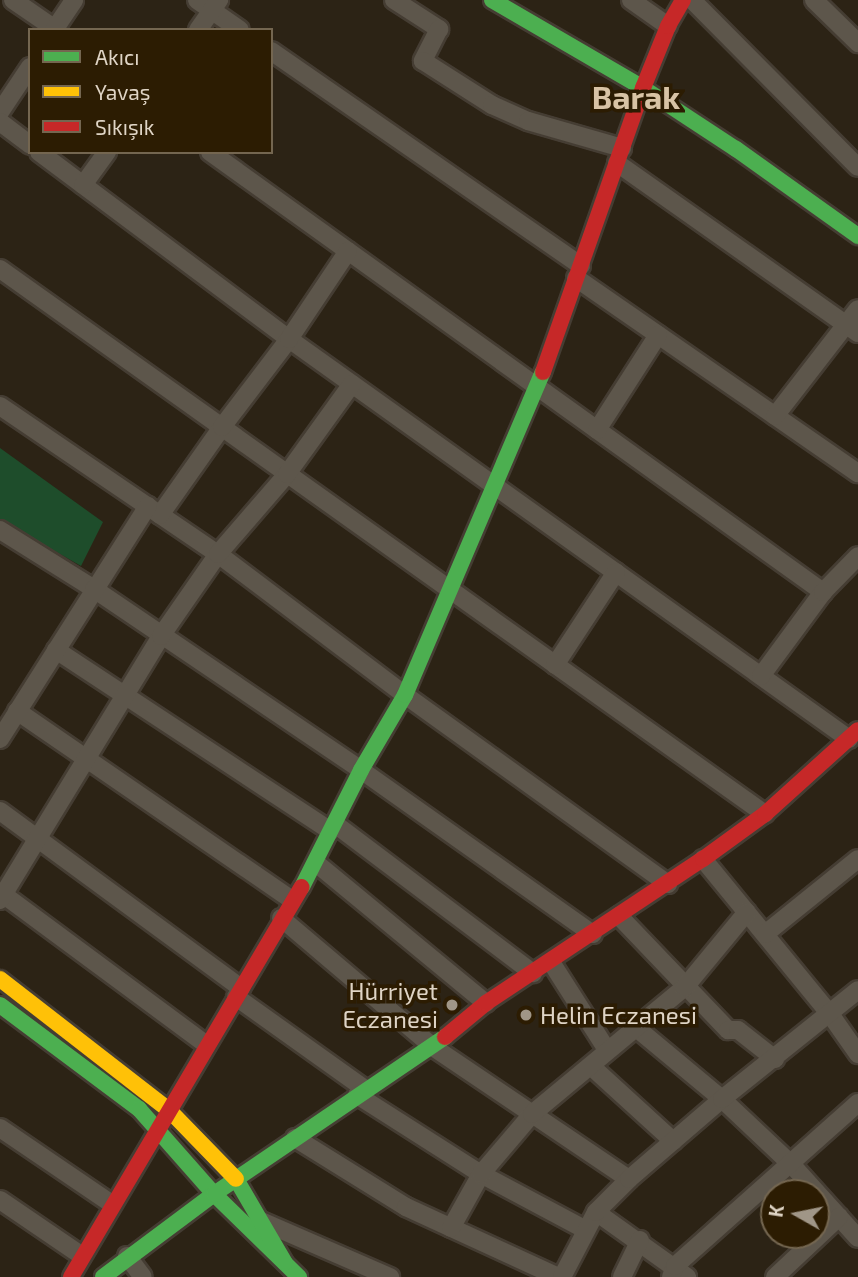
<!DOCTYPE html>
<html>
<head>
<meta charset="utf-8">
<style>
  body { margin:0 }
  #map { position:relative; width:858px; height:1277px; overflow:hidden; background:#2c2315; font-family:"Exo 2",sans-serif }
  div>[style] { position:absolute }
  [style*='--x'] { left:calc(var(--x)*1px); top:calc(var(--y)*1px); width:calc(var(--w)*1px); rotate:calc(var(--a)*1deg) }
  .green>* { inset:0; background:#1e4d2b }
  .roads { filter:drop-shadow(2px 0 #453d33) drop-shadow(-2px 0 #453d33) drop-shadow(0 2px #453d33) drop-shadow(0 -2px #453d33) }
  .street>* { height:18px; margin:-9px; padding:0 9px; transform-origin:9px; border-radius:9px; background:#5d564b }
  .fast>* { height:16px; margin:-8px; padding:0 8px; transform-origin:8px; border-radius:8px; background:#4caf50 }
  .slow>* { height:16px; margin:-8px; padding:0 8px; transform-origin:8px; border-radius:8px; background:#ffc107 }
  .jam>* { height:16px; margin:-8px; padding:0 8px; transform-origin:8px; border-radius:8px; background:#c62828 }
  .dots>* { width:19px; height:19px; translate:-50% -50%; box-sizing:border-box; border:4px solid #2c1c02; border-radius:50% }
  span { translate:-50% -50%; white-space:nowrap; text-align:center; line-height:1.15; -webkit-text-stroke:7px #2c1c02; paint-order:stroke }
  .poi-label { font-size:24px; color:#dfd4c5 }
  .right { translate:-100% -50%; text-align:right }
  .left { translate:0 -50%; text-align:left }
  .district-label { font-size:32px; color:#d8c3a5; font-weight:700 }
  .legend { position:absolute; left:28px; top:28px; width:245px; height:126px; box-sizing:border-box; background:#2c1c02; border:2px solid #746650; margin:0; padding:9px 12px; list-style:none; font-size:21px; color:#dfd4c5 }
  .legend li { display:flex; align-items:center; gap:14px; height:35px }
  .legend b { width:35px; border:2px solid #746650 }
  .north { position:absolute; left:760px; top:1179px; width:70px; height:70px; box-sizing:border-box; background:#2c1c02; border:2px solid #746650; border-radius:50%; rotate:279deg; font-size:19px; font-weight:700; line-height:28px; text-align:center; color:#dfd4c5 }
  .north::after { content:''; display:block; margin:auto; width:24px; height:32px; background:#a09687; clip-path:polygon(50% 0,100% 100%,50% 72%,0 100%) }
</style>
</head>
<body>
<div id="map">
  <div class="green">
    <div style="clip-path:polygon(0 448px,103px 522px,81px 566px,0 520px)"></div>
  </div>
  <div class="roads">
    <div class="street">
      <div style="--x:13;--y:0;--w:51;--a:34.6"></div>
      <div style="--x:197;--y:0;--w:52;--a:34.9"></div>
      <div style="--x:394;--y:0;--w:54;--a:32.8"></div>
      <div style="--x:439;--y:29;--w:36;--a:117"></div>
      <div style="--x:423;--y:61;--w:82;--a:32.5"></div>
      <div style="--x:492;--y:105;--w:39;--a:24"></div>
      <div style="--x:528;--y:121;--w:98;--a:16"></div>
      <div style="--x:631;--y:0;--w:45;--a:35.1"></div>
      <div style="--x:692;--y:0;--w:235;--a:45.2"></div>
      <div style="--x:814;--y:0;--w:62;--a:44.3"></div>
      <div style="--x:54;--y:30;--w:36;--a:-56"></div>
      <div style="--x:198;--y:30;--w:37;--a:-55"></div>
      <div style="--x:271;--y:51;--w:377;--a:34.7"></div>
      <div style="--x:0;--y:112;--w:54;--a:-56.3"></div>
      <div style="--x:0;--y:122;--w:38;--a:37"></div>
      <div style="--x:39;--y:152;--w:312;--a:36.8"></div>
      <div style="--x:289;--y:339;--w:688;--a:35.54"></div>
      <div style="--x:210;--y:152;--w:755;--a:35.67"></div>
      <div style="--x:617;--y:163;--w:295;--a:35.2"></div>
      <div style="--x:83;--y:185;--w:41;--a:-54"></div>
      <div style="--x:0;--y:269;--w:939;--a:35.47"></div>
      <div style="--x:576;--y:278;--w:343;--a:34.7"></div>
      <div style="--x:0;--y:406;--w:263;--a:34.2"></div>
      <div style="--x:218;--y:554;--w:234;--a:37"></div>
      <div style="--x:405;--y:695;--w:324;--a:35.7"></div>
      <div style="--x:775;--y:416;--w:135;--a:-52.2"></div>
      <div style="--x:597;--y:430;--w:113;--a:-57.3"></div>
      <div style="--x:160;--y:515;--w:108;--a:-54.8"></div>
      <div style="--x:222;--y:427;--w:111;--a:-52.7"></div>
      <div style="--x:289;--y:339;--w:106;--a:-56.2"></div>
      <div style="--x:0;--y:530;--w:111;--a:32.1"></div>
      <div style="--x:94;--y:589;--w:323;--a:34.1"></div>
      <div style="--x:361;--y:770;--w:284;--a:35.3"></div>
      <div style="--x:56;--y:650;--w:329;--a:33.4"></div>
      <div style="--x:555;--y:665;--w:111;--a:-56.7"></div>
      <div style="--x:761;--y:676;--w:104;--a:-53.6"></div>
      <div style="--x:823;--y:592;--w:50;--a:-45.8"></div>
      <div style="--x:17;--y:711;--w:334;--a:34.5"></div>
      <div style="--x:0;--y:739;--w:276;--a:-57.6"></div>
      <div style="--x:0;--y:811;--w:299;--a:36.3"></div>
      <div style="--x:335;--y:824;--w:248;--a:37"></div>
      <div style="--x:703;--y:859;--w:200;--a:50.7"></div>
      <div style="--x:830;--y:1014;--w:49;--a:55"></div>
      <div style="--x:316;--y:863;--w:220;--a:39.5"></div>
      <div style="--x:0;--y:892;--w:257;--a:36.5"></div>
      <div style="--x:0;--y:900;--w:309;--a:-58.6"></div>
      <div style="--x:161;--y:636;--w:100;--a:-55.2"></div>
      <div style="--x:218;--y:554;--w:106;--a:-49.2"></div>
      <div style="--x:287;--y:474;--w:111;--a:-54.2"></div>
      <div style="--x:619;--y:916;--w:158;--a:46.3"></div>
      <div style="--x:728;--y:1030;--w:10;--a:0"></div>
      <div style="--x:738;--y:1030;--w:47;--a:38.1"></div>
      <div style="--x:281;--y:918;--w:199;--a:40.3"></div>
      <div style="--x:433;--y:1047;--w:236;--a:34"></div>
      <div style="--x:765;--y:934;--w:119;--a:-38.9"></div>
      <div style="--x:551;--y:962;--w:104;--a:57.5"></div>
      <div style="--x:236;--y:997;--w:158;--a:35.5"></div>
      <div style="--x:634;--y:1026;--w:114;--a:39.7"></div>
      <div style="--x:722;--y:1099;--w:96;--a:43.3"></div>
      <div style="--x:792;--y:1165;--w:98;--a:47.9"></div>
      <div style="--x:592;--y:1067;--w:110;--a:42.4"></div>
      <div style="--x:357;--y:1095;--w:147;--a:32.5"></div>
      <div style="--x:481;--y:1174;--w:119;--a:28.1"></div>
      <div style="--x:0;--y:1128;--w:135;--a:34.2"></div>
      <div style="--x:295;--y:1138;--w:131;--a:31.9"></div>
      <div style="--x:406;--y:1207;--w:167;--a:24.7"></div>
      <div style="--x:0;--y:1200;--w:99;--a:34.3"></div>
      <div style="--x:596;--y:1212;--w:112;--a:35.5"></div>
      <div style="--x:261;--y:1221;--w:141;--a:23.5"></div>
      <div style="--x:451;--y:1228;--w:62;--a:-60.9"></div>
      <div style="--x:481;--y:1174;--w:79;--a:-49.6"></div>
      <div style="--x:532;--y:1114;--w:199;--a:-39.7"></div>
      <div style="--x:685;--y:987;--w:97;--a:-50.4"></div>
      <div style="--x:127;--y:1256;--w:26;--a:53"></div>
      <div style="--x:562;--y:1277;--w:73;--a:-62.4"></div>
      <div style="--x:596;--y:1212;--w:47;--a:-45"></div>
      <div style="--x:629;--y:1179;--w:123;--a:-40.7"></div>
      <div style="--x:722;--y:1099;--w:174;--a:-38.7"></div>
      <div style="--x:622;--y:1277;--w:41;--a:-64.1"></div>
      <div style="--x:671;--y:1277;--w:12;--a:-70"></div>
      <div style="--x:675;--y:1266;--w:245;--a:-41.7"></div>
      <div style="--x:775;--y:1277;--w:88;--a:-43.2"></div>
    </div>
    <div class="fast">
      <div style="--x:492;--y:0;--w:175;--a:30.2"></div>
      <div style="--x:643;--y:88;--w:111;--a:33.3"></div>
      <div style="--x:736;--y:149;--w:150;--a:35.5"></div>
      <div style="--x:302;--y:887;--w:131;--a:-63.2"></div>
      <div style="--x:361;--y:770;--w:87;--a:-59.6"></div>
      <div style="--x:405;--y:695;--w:351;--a:-66.9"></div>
      <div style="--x:0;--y:1005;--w:174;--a:36.8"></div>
      <div style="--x:139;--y:1109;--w:113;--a:48.6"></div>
      <div style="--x:214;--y:1194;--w:119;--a:44.3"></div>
      <div style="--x:236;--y:1179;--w:97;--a:59.7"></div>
      <div style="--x:103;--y:1277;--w:139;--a:-36.8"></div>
      <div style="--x:214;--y:1194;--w:279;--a:-34.2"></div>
    </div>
    <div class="slow">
      <div style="--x:0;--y:979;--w:214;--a:37.8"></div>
      <div style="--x:169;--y:1110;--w:96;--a:45.8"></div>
    </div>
    <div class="jam">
      <div style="--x:543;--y:372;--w:301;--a:-70.6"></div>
      <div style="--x:643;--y:88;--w:67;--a:-68"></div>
      <div style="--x:668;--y:26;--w:30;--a:-60"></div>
      <div style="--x:445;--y:1037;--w:53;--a:-39.7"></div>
      <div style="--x:486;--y:1003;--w:260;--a:-33.6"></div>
      <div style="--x:703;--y:859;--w:77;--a:-36"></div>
      <div style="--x:765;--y:814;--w:125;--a:-42.1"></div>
      <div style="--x:71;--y:1277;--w:453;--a:-59.4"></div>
    </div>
  </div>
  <div class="dots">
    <div style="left:452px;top:1005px;background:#a09687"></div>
    <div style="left:526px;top:1015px;background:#a09687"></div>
  </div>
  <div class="poi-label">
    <span class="right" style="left:438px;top:1005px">Hürriyet<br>Eczanesi</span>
    <span class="left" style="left:540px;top:1015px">Helin Eczanesi</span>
  </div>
  <div class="district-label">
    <span style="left:636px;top:96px">Barak</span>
  </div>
  <ul class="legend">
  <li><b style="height:9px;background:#4caf50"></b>Akıcı</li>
  <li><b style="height:9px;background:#ffc107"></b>Yavaş</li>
  <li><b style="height:9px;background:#c62828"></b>Sıkışık</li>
  </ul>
  <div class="north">K</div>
</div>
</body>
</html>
